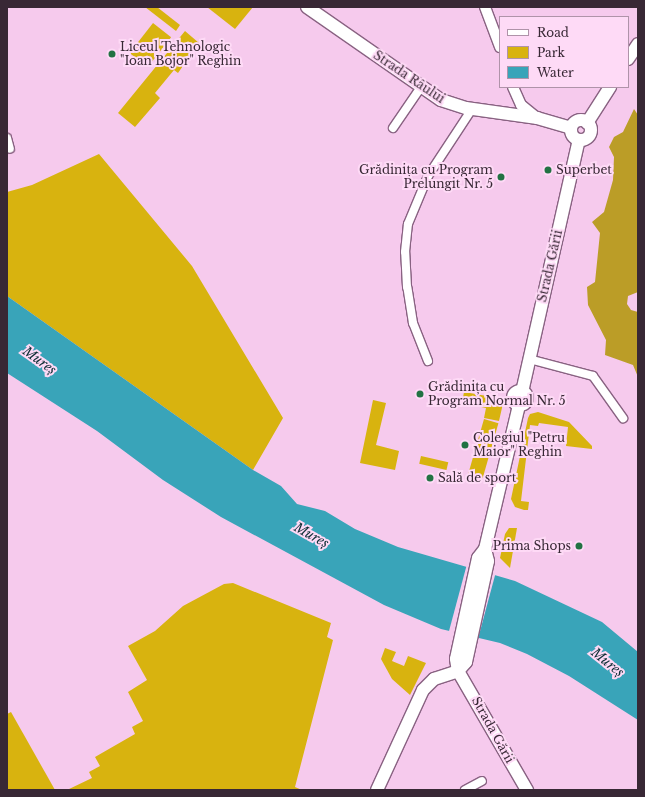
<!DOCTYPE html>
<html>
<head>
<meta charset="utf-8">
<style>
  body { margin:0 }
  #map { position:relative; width:645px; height:797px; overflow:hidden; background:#f6caed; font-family:"Libre Baskerville",serif }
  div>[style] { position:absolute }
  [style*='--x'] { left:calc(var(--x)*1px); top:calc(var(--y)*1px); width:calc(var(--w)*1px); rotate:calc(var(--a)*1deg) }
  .green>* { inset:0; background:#d8b30f; transform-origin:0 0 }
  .forest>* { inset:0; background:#bb9d27 }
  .water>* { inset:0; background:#39a4b9 }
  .pier>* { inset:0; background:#f6caed; transform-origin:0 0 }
  .roads { filter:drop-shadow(1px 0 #896282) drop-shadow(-1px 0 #896282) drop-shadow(0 1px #896282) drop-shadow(0 -1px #896282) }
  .minor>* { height:8px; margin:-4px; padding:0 4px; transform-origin:4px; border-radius:4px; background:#fff }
  .tertiary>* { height:10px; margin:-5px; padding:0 5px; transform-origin:5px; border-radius:5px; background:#fff }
  .secondary>* { height:12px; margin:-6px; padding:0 6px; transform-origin:6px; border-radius:6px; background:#fff }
  .secondary>.ring { margin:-6px; padding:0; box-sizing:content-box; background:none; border:12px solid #fff; border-radius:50% }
  .dots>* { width:11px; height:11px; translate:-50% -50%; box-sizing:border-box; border:2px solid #fedaf6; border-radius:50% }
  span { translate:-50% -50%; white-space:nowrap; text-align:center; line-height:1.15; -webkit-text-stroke:4px #fedaf6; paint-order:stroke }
  .poi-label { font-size:12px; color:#382835 }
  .left { translate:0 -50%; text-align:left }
  .right { translate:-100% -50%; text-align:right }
  .street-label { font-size:12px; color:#382835 }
  .water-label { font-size:13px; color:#0f2f36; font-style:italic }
  .frame { position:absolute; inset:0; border:8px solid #382835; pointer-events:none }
  .legend { position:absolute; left:499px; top:16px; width:130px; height:72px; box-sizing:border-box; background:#fedaf6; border:1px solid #af93a9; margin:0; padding:5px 7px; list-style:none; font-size:12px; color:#382835 }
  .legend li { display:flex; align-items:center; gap:8px; height:20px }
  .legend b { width:20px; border:1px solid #af93a9 }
</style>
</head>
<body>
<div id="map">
  <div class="green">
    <div style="clip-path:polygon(145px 7px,157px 7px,180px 25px,176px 31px)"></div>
    <div style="clip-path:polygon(207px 7px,253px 7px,235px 29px)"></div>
    <div style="left:153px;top:23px;width:23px;height:38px;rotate:38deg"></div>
    <div style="clip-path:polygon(185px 31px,199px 43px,178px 73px,174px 70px,155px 93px,160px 98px,135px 127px,118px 113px)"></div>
    <div style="clip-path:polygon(99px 154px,192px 266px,283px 418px,253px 470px,7px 296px,7px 192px,32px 185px)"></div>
    <div style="clip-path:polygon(464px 392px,504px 399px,499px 421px,484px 418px,486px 408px,462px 403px)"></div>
    <div style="clip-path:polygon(373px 400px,386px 403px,376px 445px,399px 451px,395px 470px,360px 463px)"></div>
    <div style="clip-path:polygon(538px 412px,569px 422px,592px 446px,592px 449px,566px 446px,568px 427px,539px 423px,538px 426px,530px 425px,521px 501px,529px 502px,528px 510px,524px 510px,515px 507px,511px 499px,528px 418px,530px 414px)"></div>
    <div style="left:484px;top:419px;width:15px;height:57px;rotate:16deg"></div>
    <div style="left:421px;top:456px;width:28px;height:8px;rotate:13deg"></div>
    <div style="clip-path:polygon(509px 528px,517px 528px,510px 568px,500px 558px,505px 534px)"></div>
    <div style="clip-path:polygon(233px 583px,331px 623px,327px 637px,333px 640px,295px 787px,302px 790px,67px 790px,92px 778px,89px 772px,100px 766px,95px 757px,135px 734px,132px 727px,143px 721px,128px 692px,147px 680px,128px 646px,155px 631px,183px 606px,224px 584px)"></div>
    <div style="clip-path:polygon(385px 648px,396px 652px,392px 661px,404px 666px,408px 656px,426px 663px,410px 695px,392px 679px,381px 659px)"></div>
    <div style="clip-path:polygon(11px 712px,55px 790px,7px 790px,7px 714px)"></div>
  </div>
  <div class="forest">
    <div style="clip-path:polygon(634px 109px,638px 115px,638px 292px,628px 296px,627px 304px,631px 310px,638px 312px,638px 377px,633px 365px,605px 355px,606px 340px,588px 305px,587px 287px,595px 282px,600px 233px,592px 222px,604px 212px,613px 180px,614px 157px,609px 147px,614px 137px,623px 132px)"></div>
  </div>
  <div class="water">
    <div style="clip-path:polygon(7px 296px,253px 470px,281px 486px,297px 504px,325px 511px,355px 529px,398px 547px,515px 581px,602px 622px,638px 652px,638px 720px,569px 676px,527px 654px,500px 643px,441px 629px,384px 605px,221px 517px,163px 480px,97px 431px,7px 373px)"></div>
  </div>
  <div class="pier">
    <div style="left:467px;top:564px;width:30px;height:71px;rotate:15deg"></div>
  </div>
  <div class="roads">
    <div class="minor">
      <div style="--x:393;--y:128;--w:50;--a:-55.7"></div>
      <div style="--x:7;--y:138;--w:11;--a:75"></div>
      <div style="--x:529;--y:359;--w:66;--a:14.9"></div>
      <div style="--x:593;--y:376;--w:52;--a:54.5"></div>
      <div style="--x:428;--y:361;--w:41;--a:-111.5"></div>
      <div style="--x:413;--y:323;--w:36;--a:-99"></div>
      <div style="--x:407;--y:287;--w:35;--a:-93"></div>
      <div style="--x:405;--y:252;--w:28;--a:-84"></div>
      <div style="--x:408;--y:224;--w:52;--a:-67.4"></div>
      <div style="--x:428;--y:176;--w:80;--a:-56.7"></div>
      <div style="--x:465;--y:790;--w:19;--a:-28"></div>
    </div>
    <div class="tertiary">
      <div style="--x:485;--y:7;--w:43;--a:69.4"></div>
      <div style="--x:513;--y:87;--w:20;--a:66"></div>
      <div style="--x:521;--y:105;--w:21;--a:39"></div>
    </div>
    <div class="secondary">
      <div style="--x:307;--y:7;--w:163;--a:34.8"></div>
      <div style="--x:441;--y:100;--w:26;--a:18"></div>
      <div style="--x:466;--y:108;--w:72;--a:8"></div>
      <div style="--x:537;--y:118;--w:35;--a:16"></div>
      <div style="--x:628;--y:59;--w:18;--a:-56"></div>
      <div class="ring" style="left:571px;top:120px;width:8px;height:8px"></div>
      <div style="--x:587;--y:123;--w:43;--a:-57.4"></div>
      <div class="ring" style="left:513px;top:391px;width:2px;height:2px"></div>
      <div style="--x:522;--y:392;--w:258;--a:-77.3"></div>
      <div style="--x:485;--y:549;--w:11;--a:128"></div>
      <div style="--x:478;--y:558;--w:103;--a:102.3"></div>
      <div style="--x:456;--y:659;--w:12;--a:81"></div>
      <div style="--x:458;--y:671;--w:138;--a:59.9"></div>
      <div style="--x:458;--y:671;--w:12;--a:-48"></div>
      <div style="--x:466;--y:662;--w:103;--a:-77.7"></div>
      <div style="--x:488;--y:561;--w:12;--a:-104"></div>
      <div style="--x:485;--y:549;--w:148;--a:-76.7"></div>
      <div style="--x:377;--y:790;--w:110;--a:-65.3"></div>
      <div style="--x:423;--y:690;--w:16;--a:-45"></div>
      <div style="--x:434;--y:679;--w:25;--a:-18"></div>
    </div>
  </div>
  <div class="dots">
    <div style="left:112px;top:54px;background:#227243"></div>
    <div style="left:548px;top:170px;background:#227243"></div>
    <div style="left:501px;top:177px;background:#227243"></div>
    <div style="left:420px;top:394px;background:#227243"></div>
    <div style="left:465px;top:445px;background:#227243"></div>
    <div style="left:430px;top:478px;background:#227243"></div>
    <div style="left:579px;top:546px;background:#227243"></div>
  </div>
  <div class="poi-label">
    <span class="left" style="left:120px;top:54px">Liceul Tehnologic<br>"Ioan Bojor" Reghin</span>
    <span class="right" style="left:493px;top:177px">Grădinița cu Program<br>Prelungit Nr. 5</span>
    <span class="left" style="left:556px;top:170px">Superbet</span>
    <span class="left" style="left:428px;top:394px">Grădinița cu<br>Program Normal Nr. 5</span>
    <span class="left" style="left:473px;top:445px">Colegiul "Petru<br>Maior" Reghin</span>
    <span class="left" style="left:438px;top:478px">Sală de sport</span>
    <span class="right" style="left:571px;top:546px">Prima Shops</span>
  </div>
  <div class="street-label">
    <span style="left:409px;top:77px;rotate:34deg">Strada Râului</span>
    <span style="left:550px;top:266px;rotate:-77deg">Strada Gării</span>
    <span style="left:493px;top:730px;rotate:61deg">Strada Gării</span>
  </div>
  <div class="water-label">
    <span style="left:39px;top:361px;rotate:36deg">Mureș</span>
    <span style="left:311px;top:536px;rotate:29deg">Mureș</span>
    <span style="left:607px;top:663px;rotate:39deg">Mureș</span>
  </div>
  <div class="frame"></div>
  <ul class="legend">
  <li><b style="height:5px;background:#fff"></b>Road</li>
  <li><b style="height:11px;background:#d8b30f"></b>Park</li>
  <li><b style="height:11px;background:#39a4b9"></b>Water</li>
  </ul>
</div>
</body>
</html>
